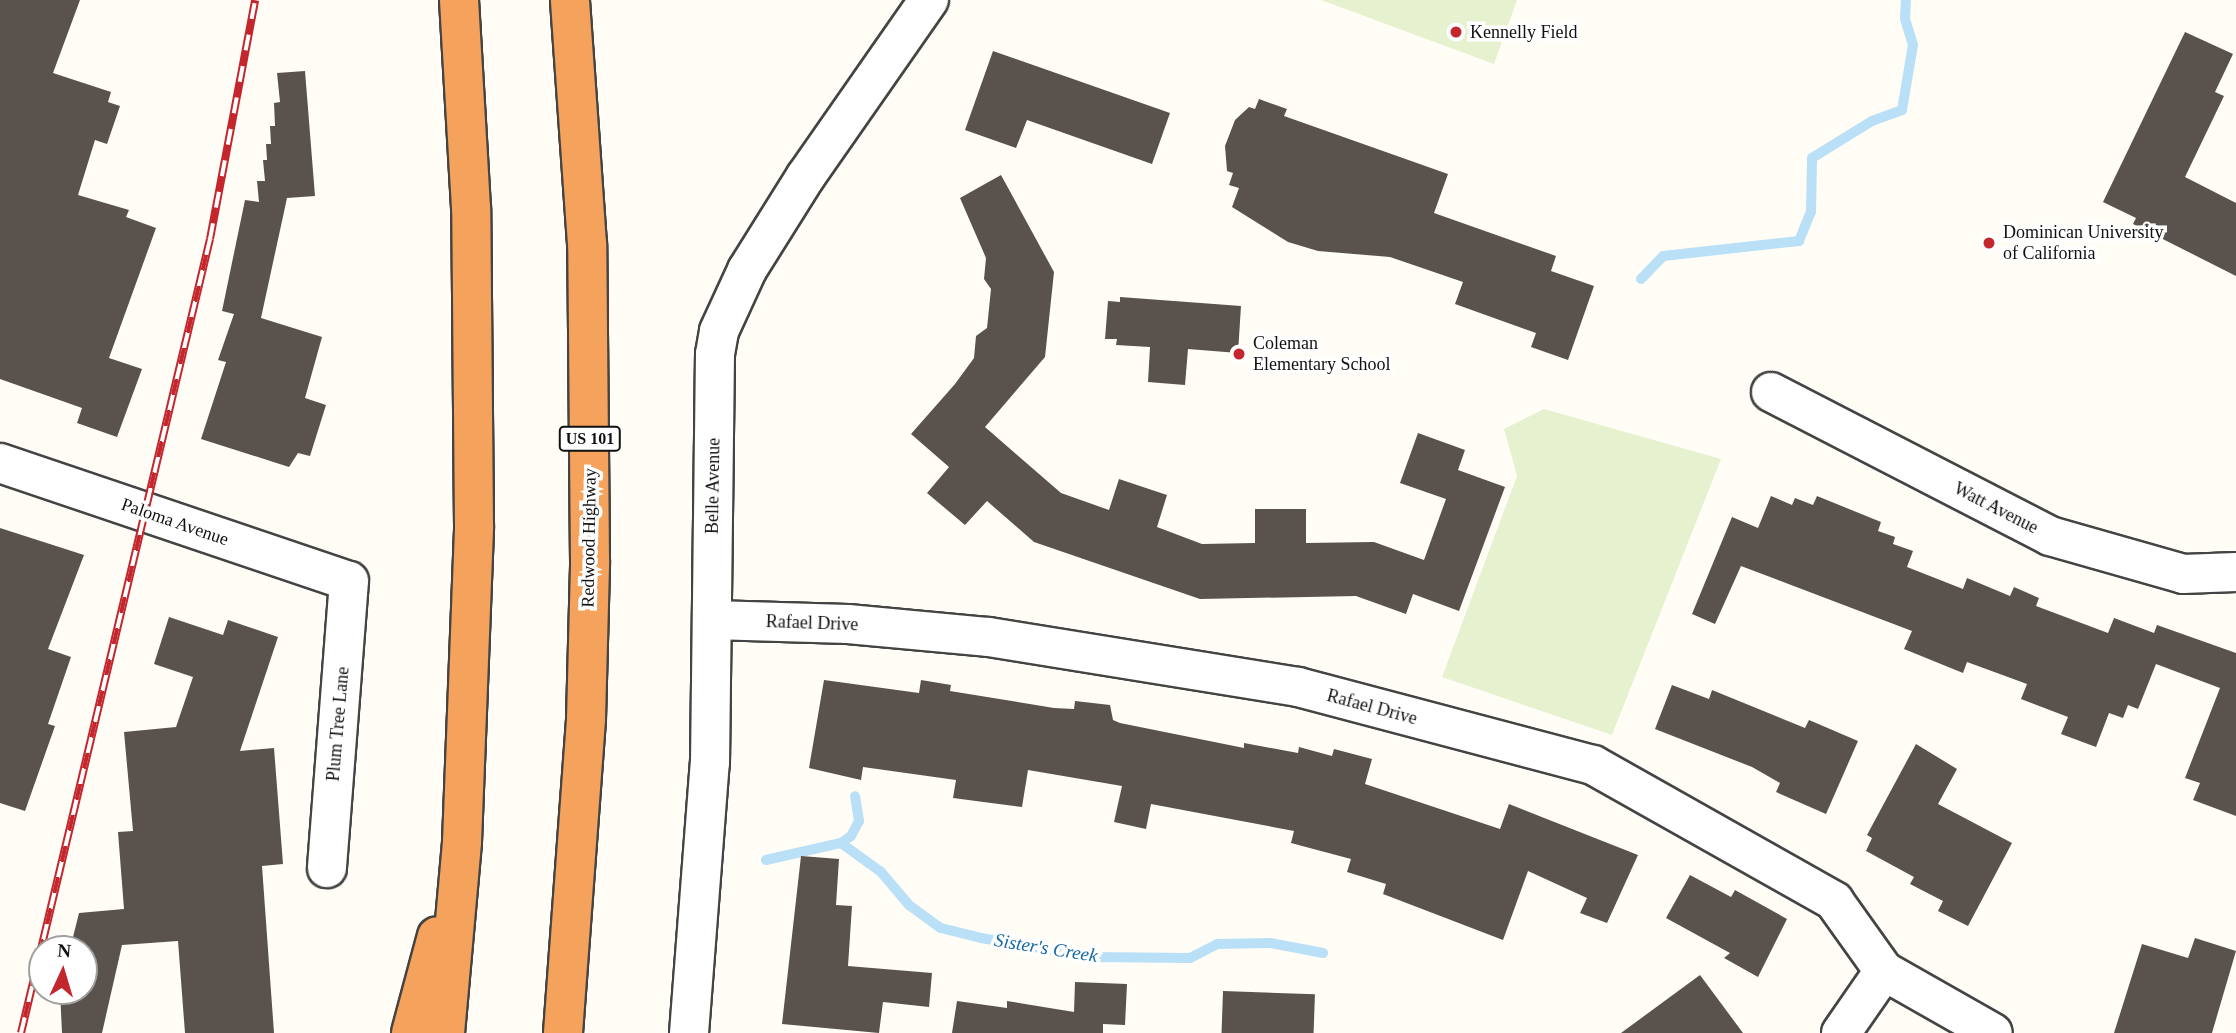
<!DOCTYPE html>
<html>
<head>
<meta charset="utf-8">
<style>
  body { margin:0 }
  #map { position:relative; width:2236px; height:1033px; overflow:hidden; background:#fffdf5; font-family:"Times New Roman",serif }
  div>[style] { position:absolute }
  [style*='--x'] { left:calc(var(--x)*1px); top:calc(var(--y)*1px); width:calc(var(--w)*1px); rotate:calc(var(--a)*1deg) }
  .pitch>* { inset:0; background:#e6f2cf }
  .stream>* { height:10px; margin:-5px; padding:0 5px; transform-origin:5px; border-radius:5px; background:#b9e0f7 }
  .building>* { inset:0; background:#5a524d; transform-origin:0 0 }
  .roads { filter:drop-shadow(2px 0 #444) drop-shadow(-2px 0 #444) drop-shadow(0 2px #444) drop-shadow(0 -2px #444) }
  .street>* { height:38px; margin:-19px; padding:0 19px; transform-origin:19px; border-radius:19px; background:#fff }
  .highway>* { height:38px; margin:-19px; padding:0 19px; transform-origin:19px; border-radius:19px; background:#f5a25d }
  .rail>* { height:8px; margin-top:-4px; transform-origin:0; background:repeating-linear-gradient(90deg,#fff 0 16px,#c4262e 0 32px); box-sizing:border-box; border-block:2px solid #c4262e }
  .dots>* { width:19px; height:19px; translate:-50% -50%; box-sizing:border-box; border:4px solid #fff; border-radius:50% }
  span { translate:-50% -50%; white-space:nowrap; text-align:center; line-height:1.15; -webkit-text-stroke:7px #fff; paint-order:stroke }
  .shield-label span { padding:2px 5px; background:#fff; border:2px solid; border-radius:5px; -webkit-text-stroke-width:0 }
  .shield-label { font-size:16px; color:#111; font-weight:700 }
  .poi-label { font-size:18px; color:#111 }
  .left { translate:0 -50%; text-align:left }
  .street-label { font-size:18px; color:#111 }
  .water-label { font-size:19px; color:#1768a6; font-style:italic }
  .north { position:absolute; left:28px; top:935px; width:70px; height:70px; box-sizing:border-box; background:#fff; border:2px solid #a0a0a0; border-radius:50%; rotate:4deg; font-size:19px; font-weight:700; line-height:28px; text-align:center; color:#111 }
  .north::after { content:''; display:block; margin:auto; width:24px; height:32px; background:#c4262e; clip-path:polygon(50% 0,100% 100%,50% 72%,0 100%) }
</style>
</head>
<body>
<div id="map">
  <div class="pitch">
    <div style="clip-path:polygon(1321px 0,1517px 0,1494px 64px)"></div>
    <div style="clip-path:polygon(1544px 409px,1721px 459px,1612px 735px,1442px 677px,1517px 476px,1504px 429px)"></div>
  </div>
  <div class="stream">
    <div style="--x:1641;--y:279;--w:32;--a:-46"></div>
    <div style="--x:1663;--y:256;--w:137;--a:-6.3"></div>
    <div style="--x:1799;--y:241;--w:31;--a:-68"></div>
    <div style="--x:1811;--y:212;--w:54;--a:-88.9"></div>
    <div style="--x:1812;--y:158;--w:70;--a:-31.7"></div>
    <div style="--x:1872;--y:121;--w:32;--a:-20"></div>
    <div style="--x:1902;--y:110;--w:66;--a:-80.4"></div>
    <div style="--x:1913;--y:45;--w:28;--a:-107"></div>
    <div style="--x:1905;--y:18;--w:18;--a:-87"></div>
    <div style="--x:841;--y:843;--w:49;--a:35.9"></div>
    <div style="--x:881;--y:872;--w:43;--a:49.7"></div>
    <div style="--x:909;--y:905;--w:39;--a:36"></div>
    <div style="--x:941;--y:928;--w:41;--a:14"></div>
    <div style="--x:981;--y:938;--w:112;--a:9.8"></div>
    <div style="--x:1091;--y:957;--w:99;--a:0.6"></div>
    <div style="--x:1190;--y:958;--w:30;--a:-27"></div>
    <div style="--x:1217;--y:944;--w:53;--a:-1.1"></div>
    <div style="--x:1270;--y:943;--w:54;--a:10.7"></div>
    <div style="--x:766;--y:860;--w:77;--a:-12.8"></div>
    <div style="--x:841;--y:843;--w:12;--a:-35"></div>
    <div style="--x:851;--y:836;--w:17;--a:-62"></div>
    <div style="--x:859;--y:821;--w:25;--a:-99"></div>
  </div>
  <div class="building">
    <div style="clip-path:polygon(0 0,80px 0,53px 73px,111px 92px,108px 102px,120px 106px,107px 144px,95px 140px,78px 195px,129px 210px,126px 217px,156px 228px,109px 358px,142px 369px,117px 437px,77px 423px,82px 408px,0 379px)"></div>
    <div style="clip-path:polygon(2185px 32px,2233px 54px,2215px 92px,2224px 96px,2185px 177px,2236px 203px,2236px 276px,2133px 224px,2136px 218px,2103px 202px)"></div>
    <div style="clip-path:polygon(993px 51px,1170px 113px,1152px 164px,1027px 120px,1016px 148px,965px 130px)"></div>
    <div style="clip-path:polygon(305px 71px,315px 196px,287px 198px,261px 318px,322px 337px,305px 398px,326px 405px,310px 456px,298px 453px,289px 467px,201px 439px,226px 362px,218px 360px,234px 314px,222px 311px,245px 200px,259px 202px,257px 181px,265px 181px,263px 160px,267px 160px,266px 144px,271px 144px,270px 126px,275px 126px,274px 103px,280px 102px,277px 73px)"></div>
    <div style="clip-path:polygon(1259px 99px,1287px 109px,1284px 116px,1448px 174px,1434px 213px,1556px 256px,1551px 271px,1594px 286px,1568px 360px,1531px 347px,1536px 333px,1455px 304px,1463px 282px,1390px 257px,1318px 251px,1288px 242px,1232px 207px,1239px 188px,1229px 185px,1233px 173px,1227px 171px,1225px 146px,1235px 120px,1249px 107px,1255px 109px)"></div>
    <div style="clip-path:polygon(1001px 175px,1054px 272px,1045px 357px,985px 427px,1061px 493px,1109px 510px,1119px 479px,1167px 495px,1157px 527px,1202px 544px,1255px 543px,1255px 509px,1306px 509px,1306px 543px,1374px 542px,1424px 560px,1446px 499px,1400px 483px,1418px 433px,1465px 450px,1458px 470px,1505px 487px,1459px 611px,1413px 594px,1406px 614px,1356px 596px,1200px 599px,1034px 542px,987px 501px,965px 525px,927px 493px,949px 467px,911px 434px,955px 384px,974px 358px,976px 336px,987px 328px,991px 289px,984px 279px,986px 258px,960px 198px)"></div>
    <div style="clip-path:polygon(1120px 297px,1241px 306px,1238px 353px,1188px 349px,1185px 385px,1148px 382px,1150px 347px,1116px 345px,1117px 339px,1105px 339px,1108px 301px,1120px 302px)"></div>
    <div style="clip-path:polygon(1771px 496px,1792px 505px,1795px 498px,1813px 505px,1817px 496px,1881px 522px,1878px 531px,1895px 537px,1893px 544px,1913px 551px,1907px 567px,1963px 589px,1967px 578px,2010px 596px,2014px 587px,2039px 598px,2036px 606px,2108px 633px,2114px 618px,2154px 633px,2157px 625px,2236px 653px,2236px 816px,2193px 800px,2200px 783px,2185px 778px,2220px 688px,2156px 664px,2138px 709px,2128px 705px,2123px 718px,2109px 713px,2096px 747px,2061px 734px,2068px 717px,2021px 699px,2027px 684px,1967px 662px,1963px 673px,1904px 649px,1912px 631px,1741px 566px,1715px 624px,1692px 614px,1732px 517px,1758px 528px)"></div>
    <div style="clip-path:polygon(0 528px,84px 555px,48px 649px,71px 657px,48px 724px,55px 726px,25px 811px,0 803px)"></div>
    <div style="clip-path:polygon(169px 617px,223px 635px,228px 620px,278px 637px,240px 751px,274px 748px,283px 864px,262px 866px,274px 1033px,185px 1033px,178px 941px,122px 945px,102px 1033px,62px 1033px,60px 991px,84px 991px,84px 949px,70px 949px,79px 913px,124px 909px,118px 832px,133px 831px,124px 732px,176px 727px,193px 677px,154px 664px)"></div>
    <div style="clip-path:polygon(824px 680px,919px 693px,921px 680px,951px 685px,950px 691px,1054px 708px,1074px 709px,1075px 701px,1110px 705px,1113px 720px,1120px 723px,1244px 748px,1244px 743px,1298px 753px,1299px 747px,1332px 756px,1334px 749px,1372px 759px,1365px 784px,1500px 829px,1509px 804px,1638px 855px,1607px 923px,1580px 913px,1587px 898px,1528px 871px,1503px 940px,1383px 894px,1386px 884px,1347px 872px,1351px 859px,1291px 843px,1294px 831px,1151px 804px,1146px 829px,1114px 822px,1122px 786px,1028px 770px,1022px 807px,953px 798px,956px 780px,863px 767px,861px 780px,809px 768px)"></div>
    <div style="clip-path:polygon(1672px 685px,1709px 699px,1712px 690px,1805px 728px,1809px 720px,1858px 741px,1826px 814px,1776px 792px,1780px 783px,1752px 767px,1655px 729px)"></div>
    <div style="clip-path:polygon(1916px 744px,1957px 769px,1938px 804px,2012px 843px,1968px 926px,1938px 911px,1943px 901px,1910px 884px,1914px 877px,1866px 851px,1872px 838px,1867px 835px)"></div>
    <div style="clip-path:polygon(801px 856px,839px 859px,836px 905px,852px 906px,848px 966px,932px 973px,929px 1007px,883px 1002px,879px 1033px,782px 1024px)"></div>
    <div style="clip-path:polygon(1690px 875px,1731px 897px,1735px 890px,1787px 919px,1758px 977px,1724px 958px,1730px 953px,1666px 918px)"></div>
    <div style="clip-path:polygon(2195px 938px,2236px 951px,2212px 1033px,2114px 1033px,2142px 944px,2188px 958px)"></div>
    <div style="clip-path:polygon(1700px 975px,1743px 1033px,1621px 1033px)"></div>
    <div style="clip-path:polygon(1075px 982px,1127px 984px,1125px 1025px,1103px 1024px,1103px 1033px,952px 1033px,957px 1001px,1007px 1008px,1007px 1001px,1074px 1012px)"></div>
    <div style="left:1223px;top:991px;width:92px;height:42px;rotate:2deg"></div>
  </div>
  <div class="roads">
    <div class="street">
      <div style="--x:1771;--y:392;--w:314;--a:27.3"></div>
      <div style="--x:2050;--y:536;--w:138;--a:15.9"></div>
      <div style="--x:2183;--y:574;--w:53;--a:-2.2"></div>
      <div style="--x:0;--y:463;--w:368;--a:18.7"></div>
      <div style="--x:349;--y:581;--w:288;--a:94.4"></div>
      <div style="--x:712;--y:620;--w:136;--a:1.7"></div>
      <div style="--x:848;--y:624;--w:142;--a:5.3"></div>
      <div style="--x:989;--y:637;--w:313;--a:9.2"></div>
      <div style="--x:1298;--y:687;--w:305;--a:14.8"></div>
      <div style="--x:1593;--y:765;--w:277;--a:29.4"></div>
      <div style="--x:1834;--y:901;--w:86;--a:54.5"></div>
      <div style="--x:1884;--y:971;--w:125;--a:29.6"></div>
      <div style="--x:689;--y:1033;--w:271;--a:-85.6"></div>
      <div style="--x:710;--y:763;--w:409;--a:-89.3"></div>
      <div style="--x:715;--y:354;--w:23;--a:-80"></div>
      <div style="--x:719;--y:331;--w:67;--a:-65.3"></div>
      <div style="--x:747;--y:270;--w:111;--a:-57.9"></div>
      <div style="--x:806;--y:176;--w:215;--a:-55.1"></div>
      <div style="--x:1841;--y:1033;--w:75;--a:-55.3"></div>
    </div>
    <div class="highway">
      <div style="--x:411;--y:1033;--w:100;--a:-75"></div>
      <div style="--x:445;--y:1033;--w:192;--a:-84.9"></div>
      <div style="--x:462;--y:842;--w:317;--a:-87.8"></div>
      <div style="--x:474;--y:525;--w:317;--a:-90.5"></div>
      <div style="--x:471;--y:208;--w:208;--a:-93.3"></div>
      <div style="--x:563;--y:1033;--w:315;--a:-85.8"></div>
      <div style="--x:586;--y:719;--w:158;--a:-88.5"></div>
      <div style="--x:590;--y:561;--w:317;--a:-90.5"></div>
      <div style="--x:587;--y:244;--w:245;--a:-94"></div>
    </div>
  </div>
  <div class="rail">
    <div style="--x:21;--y:1033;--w:816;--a:-76.61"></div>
    <div style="--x:210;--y:239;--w:243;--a:-79.3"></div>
  </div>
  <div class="dots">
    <div style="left:1456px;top:32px;background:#c4262e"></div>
    <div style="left:1989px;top:243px;background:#c4262e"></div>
    <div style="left:1239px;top:354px;background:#c4262e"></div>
  </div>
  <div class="shield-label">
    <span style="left:590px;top:439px">US 101</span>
  </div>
  <div class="poi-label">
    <span class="left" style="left:1470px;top:32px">Kennelly Field</span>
    <span class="left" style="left:2003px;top:243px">Dominican University<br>of California</span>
    <span class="left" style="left:1253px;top:354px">Coleman<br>Elementary School</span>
  </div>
  <div class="street-label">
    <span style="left:713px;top:486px;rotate:-89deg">Belle Avenue</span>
    <span style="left:1996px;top:508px;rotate:27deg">Watt Avenue</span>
    <span style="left:175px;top:522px;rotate:19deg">Paloma Avenue</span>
    <span style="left:589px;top:538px;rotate:-89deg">Redwood Highway</span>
    <span style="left:812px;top:623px;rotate:2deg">Rafael Drive</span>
    <span style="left:1372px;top:707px;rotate:15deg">Rafael Drive</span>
    <span style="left:338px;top:724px;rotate:-85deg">Plum Tree Lane</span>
  </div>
  <div class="water-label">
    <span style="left:1046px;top:948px;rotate:9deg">Sister's Creek</span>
  </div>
  <div class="north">N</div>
</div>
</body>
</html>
